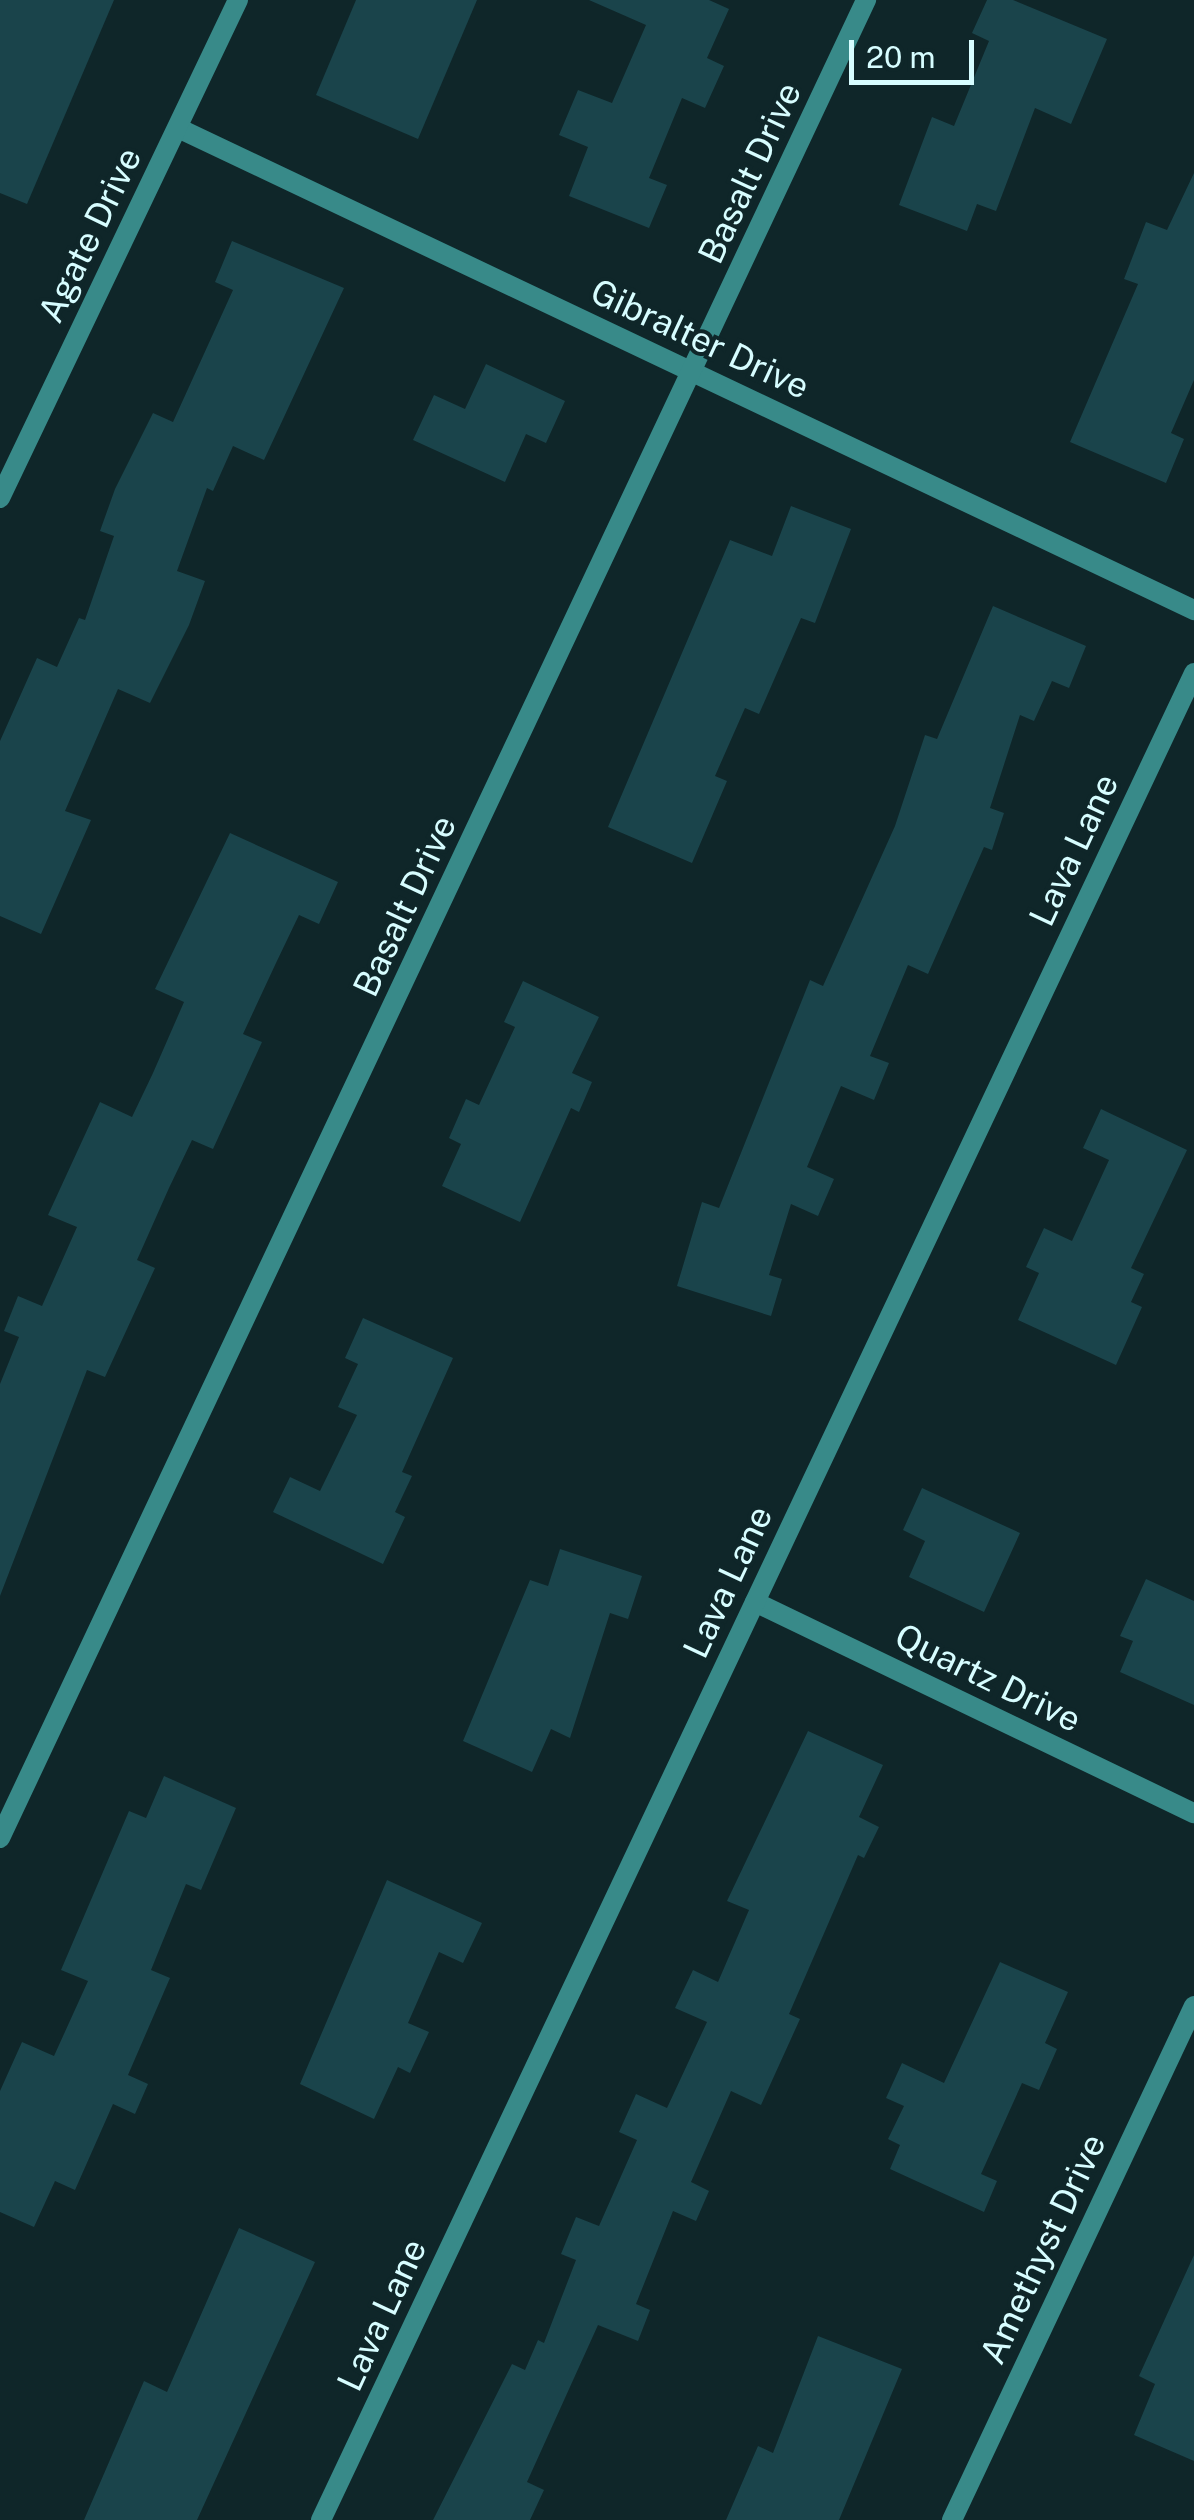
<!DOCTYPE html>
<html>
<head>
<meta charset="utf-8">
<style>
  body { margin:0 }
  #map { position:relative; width:1194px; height:2520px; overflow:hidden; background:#0f2629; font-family:"Public Sans",sans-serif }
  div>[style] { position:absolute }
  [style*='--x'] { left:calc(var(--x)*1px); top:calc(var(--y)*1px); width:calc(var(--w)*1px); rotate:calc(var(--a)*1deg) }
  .building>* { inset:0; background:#1a444b }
  .street>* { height:20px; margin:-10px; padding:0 10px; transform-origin:10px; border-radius:10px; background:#388a89 }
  span { translate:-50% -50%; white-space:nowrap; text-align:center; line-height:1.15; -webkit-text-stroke:8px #0f2629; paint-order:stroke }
  .street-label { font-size:35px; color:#d7fdff }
  .scale { position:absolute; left:849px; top:40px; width:125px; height:45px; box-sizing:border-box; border:5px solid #d7fdff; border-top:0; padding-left:12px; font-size:30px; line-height:35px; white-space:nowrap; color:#d7fdff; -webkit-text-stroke:8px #0f2629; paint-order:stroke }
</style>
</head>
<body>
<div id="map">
  <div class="building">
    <div style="clip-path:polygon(0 0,114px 0,27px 204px,0 193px)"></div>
    <div style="clip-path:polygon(356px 0,477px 0,418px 139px,316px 95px)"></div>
    <div style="clip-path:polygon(589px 0,709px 0,729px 9px,707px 58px,724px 66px,705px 108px,682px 98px,649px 178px,667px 185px,649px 228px,569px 196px,588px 147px,559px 135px,578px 90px,612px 103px,646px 25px)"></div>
    <div style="clip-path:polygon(987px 0,1013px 0,1107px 39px,1071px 124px,1035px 108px,996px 211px,977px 204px,967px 231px,899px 205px,932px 117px,954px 126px,989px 41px,972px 33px)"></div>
    <div style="clip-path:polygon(1194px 173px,1194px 380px,1171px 433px,1184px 439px,1166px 483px,1070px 442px,1138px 284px,1124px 279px,1146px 222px,1167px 230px)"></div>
    <div style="clip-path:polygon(232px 241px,344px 288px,264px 460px,233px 446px,213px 491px,207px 488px,177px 571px,205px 581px,189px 625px,150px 703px,118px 689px,65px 811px,91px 820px,41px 934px,0 916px,0 741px,37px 658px,57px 667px,79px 618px,85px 620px,114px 536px,100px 531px,115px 489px,153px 413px,173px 422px,233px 290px,215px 282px)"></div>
    <div style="clip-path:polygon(486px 364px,565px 401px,546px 443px,526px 434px,505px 482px,413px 440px,434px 395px,465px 409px)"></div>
    <div style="clip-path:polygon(791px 506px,851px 529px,815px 623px,801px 618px,759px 714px,745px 708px,715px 776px,727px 781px,692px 863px,608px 827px,730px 540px,772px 556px)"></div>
    <div style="clip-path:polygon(993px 606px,1086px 646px,1069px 688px,1052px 681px,1034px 721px,1020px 715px,990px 808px,1004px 813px,992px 850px,984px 847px,928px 974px,908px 965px,870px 1056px,889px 1063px,874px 1100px,841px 1086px,807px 1167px,834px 1179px,818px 1216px,791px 1204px,769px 1275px,782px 1279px,771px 1316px,677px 1286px,702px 1202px,719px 1208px,810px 980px,823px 986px,895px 826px,925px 735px,937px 739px)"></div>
    <div style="clip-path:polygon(230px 833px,338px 882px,319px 924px,299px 915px,276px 963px,243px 1034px,262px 1042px,213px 1149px,192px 1140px,169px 1188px,137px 1260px,155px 1268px,105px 1377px,87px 1370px,0 1596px,0 1384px,19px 1337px,4px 1331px,18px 1296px,42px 1306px,77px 1227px,48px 1215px,100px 1102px,132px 1117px,153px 1073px,184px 1002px,155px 989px)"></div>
    <div style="clip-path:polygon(523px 981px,599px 1017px,572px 1073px,592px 1082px,579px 1112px,571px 1108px,520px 1222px,442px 1186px,461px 1144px,449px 1138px,466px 1099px,479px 1105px,515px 1027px,504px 1022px)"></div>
    <div style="clip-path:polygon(1101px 1109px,1187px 1150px,1131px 1268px,1144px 1274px,1131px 1302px,1142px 1307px,1116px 1365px,1018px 1320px,1039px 1273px,1026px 1267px,1044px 1228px,1072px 1241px,1109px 1160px,1083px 1148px)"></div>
    <div style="clip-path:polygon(363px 1318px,453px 1358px,402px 1472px,412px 1476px,395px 1512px,405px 1517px,383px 1564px,273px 1512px,290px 1477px,320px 1491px,357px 1415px,338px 1407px,358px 1364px,345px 1358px)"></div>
    <div style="clip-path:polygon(922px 1488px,1020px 1533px,984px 1612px,909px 1577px,925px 1541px,903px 1530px)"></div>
    <div style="clip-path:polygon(560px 1549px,642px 1576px,628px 1619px,610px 1613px,570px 1738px,551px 1729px,532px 1772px,463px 1741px,530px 1580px,548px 1586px)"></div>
    <div style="clip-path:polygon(1146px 1579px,1194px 1601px,1194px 1705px,1120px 1672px,1133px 1641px,1120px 1636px)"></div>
    <div style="clip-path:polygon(808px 1731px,883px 1765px,859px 1817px,879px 1827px,864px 1858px,858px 1855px,789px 2014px,800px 2019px,761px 2105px,731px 2091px,691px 2182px,709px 2191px,696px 2221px,673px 2211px,636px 2304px,650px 2310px,638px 2341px,598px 2325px,527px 2482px,544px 2490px,530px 2520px,433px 2520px,512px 2364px,525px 2370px,538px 2340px,544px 2343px,576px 2260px,561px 2254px,576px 2217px,599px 2226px,637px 2140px,619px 2132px,636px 2094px,667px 2108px,707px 2022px,675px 2008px,693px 1970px,718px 1982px,749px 1910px,727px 1901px)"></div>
    <div style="clip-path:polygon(164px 1776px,236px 1808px,201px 1890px,186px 1884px,151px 1970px,170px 1978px,128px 2075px,148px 2084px,135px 2114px,113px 2104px,75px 2190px,55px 2181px,34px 2227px,0 2212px,0 2091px,22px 2042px,54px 2056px,88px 1981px,61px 1970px,129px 1811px,146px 1818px)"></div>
    <div style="clip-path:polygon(387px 1880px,482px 1923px,463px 1963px,439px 1952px,408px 2023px,429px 2032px,410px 2073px,398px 2067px,374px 2119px,300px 2084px)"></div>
    <div style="clip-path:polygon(1000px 1962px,1068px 1992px,1045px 2043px,1057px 2049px,1039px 2090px,1022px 2083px,981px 2174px,997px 2181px,984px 2212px,890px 2169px,900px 2145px,888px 2139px,904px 2106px,886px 2098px,902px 2063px,944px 2083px)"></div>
    <div style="clip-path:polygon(239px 2228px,315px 2262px,197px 2520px,84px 2520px,144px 2381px,167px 2392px)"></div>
    <div style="clip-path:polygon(1194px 2255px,1194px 2461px,1134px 2435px,1155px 2384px,1139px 2376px)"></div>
    <div style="clip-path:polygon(818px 2336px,902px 2369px,839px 2520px,726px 2520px,758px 2446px,773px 2453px)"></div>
  </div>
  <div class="street">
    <div style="--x:178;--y:128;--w:1125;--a:25.38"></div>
    <div style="--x:0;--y:498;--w:552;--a:-64.46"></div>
    <div style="--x:755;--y:1602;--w:487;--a:25.7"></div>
    <div style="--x:0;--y:1838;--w:2032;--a:-64.77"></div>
    <div style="--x:321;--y:2520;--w:2043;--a:-64.7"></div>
    <div style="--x:952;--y:2520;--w:568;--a:-64.79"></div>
  </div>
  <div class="street-label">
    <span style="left:750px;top:173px;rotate:-65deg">Basalt Drive</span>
    <span style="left:90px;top:235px;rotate:-64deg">Agate Drive</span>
    <span style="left:700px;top:339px;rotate:25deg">Gibralter Drive</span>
    <span style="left:1074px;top:850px;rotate:-65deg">Lava Lane</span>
    <span style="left:405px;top:906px;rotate:-65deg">Basalt Drive</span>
    <span style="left:728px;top:1582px;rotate:-65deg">Lava Lane</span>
    <span style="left:988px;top:1678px;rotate:26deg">Quartz Drive</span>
    <span style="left:1043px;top:2249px;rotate:-65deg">Amethyst Drive</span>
    <span style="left:382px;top:2315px;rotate:-65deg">Lava Lane</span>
  </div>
  <div class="scale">20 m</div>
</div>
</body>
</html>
